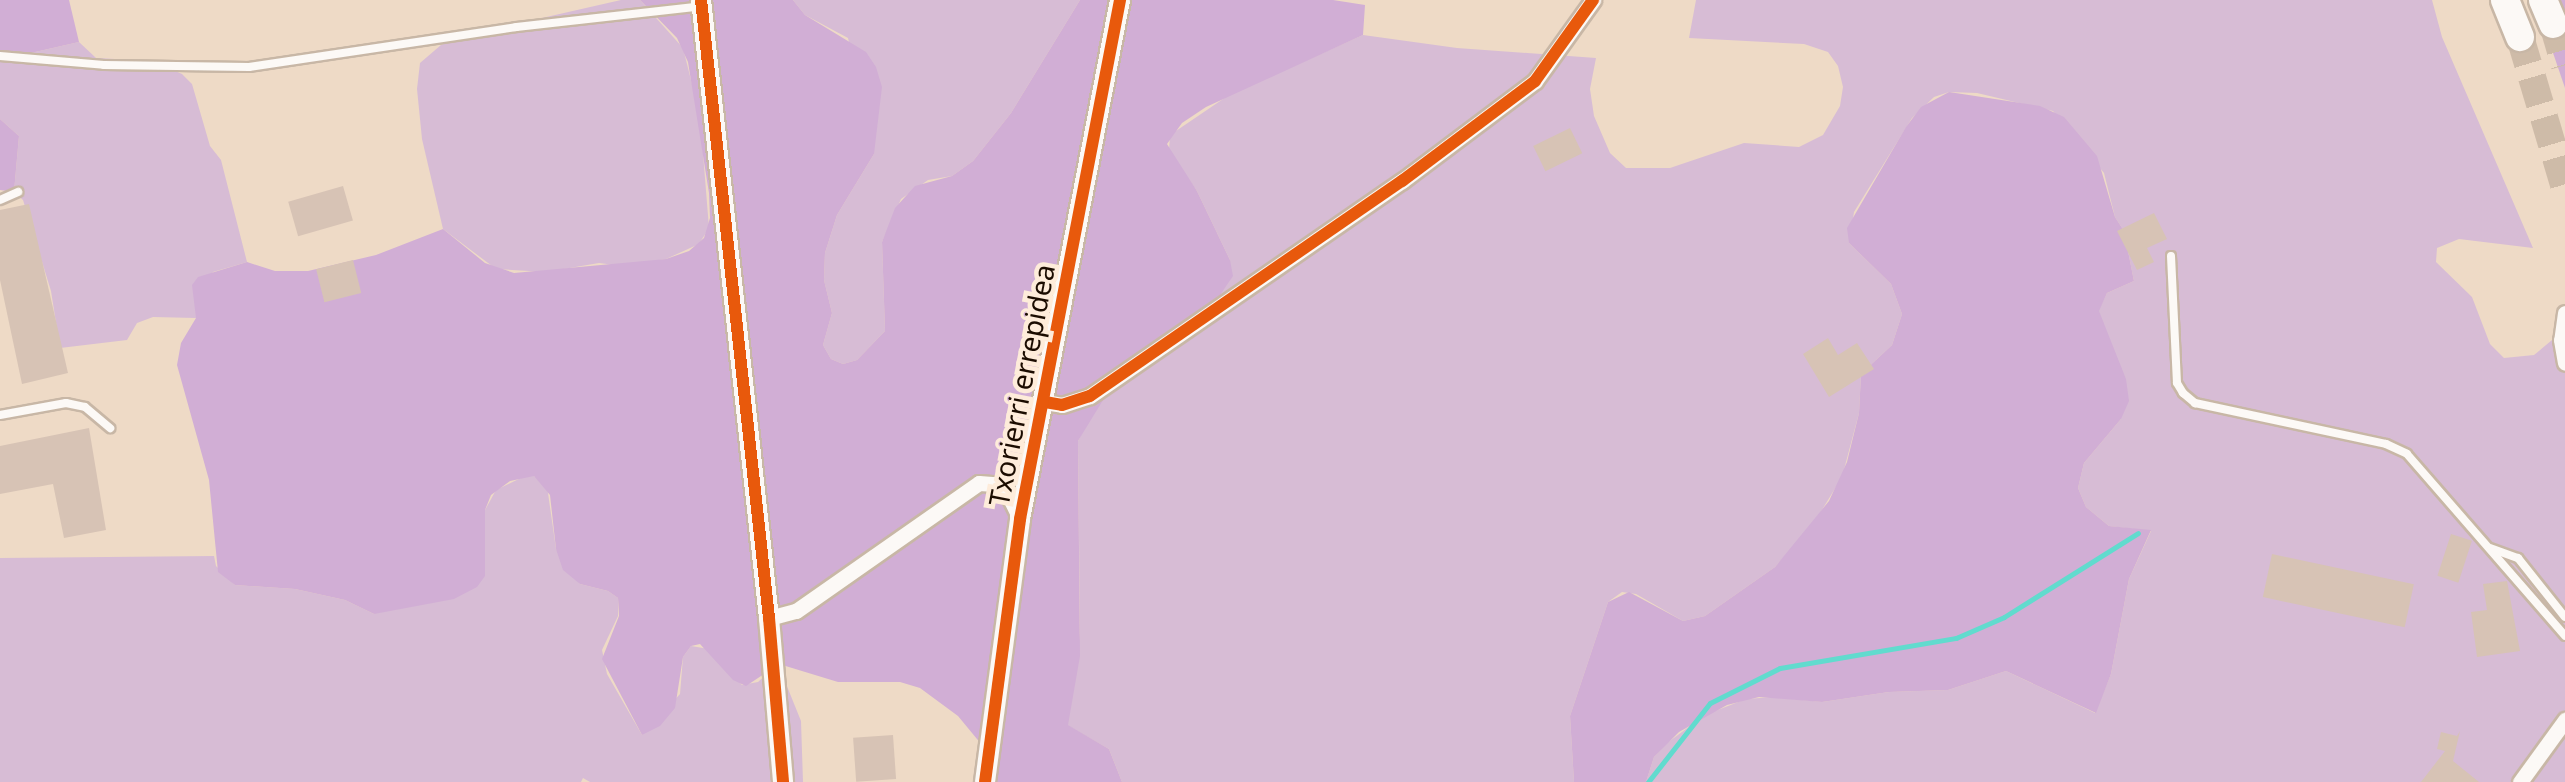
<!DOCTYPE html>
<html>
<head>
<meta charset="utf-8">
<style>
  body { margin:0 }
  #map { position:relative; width:2565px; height:782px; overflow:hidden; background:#eedac6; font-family:"Noto Sans",sans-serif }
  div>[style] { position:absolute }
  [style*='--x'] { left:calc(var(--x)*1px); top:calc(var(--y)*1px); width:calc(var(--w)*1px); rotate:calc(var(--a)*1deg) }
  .green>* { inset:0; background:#d7bcd5 }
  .forest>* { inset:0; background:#d1aed5 }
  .stream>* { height:5px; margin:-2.5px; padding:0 2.5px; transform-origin:2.5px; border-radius:2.5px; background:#61dbce }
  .building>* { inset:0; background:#d7c3b5; transform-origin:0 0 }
  .highway-tunnel>* { height:28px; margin-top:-14px; transform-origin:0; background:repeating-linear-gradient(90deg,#cebba8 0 28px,transparent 0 42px) }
  .roads { filter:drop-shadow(2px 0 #c8b7a6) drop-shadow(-2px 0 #c8b7a6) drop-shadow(0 2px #c8b7a6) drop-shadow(0 -2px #c8b7a6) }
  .lane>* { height:8px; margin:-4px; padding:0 4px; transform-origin:4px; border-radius:4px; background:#fcf9f6 }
  .street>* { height:15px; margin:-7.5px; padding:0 7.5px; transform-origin:7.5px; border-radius:7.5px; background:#fcf9f6 }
  .secondary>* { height:20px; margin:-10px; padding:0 10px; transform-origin:10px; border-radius:10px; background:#fcf9f6 }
  .highway>* { height:28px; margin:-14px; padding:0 14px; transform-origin:14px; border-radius:14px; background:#fcf9f6 }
  .cycleway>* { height:12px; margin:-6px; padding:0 6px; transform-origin:6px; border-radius:6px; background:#e8590c }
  span { translate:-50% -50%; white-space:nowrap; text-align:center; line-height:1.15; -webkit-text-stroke:9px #feecda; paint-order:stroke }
  .street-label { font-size:28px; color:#1b0c00 }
</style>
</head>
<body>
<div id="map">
  <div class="green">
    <div style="clip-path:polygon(621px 0,640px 0,683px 48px,700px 116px,709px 228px,699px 244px,666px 259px,622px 266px,599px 263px,546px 272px,496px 269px,443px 229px,422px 139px,417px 89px,420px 63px,441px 45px,467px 35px)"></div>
    <div style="clip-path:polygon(793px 0,1080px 0,1011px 113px,973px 161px,952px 176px,928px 180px,901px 199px,882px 242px,885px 331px,857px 360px,843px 364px,831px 359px,823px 345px,832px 313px,824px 280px,825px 253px,837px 215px,874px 154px,848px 38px,805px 15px)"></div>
    <div style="clip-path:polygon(1696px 0,2432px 0,2442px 37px,2533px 248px,2459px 239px,2437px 248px,2436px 262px,2472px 297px,2490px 344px,2504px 358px,2534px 355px,2563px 331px,2565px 336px,2565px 782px,1646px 782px,1654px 757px,1667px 743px,1705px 715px,1746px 699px,1774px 697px,1822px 702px,1889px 692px,1948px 690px,2006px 671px,2095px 713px,2111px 674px,2129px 579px,2151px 531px,2109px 526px,2086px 507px,2078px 488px,2084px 463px,2121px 419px,2098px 311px,2107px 293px,2134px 281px,2124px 231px,2115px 217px,2104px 173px,2053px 111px,1977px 93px,1949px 92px,1934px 97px,1912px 118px,1854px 212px,1849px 243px,1891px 284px,1902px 314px,1892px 345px,1861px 374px,1859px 413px,1842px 477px,1814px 523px,1775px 567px,1705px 616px,1683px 621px,1636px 594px,1622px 592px,1608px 602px,1570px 716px,1574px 782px,1122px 782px,1109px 749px,1067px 725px,1080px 634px,1078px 441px,1097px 404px,1230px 260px,1197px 191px,1169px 151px,1170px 135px,1229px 95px,1363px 35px,1457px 48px,1596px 58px,1590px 89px,1594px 116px,1610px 153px,1626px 168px,1670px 168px,1744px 143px,1799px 147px,1823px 135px,1840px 106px,1843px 87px,1838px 66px,1828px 52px,1804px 44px,1689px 38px)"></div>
    <div style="clip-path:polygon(79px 42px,96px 58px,153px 61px,182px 74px,192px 84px,210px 146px,221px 160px,247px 262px,213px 272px,196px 305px,196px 318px,153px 317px,137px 323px,127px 340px,60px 348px,51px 291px,23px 200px,14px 192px,19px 136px,0 119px,0 60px)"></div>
    <div style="clip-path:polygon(525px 476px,534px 476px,547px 486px,556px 549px,580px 584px,608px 591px,618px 598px,618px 616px,602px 650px,607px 674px,642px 735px,680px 694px,683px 657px,691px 646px,709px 649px,742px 685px,758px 682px,778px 664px,801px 721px,803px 782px,590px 782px,583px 778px,581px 782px,0 782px,0 558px,214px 556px,216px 566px,235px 585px,295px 589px,345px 600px,374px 614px,485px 510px,496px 490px)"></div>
  </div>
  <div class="forest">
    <div style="clip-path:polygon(0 0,69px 0,79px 42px,0 60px)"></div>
    <div style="clip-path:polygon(640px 0,793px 0,805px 15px,866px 52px,876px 67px,882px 87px,874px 154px,837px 215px,825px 253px,824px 280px,832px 313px,823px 345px,831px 359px,843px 364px,857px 360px,885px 331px,882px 242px,895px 208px,915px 186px,952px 176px,973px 161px,1011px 113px,1080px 0,1333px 0,1365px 5px,1363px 35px,1206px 107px,1182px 123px,1167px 144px,1197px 191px,1230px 260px,1233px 276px,1218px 298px,1108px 392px,1078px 441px,1080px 656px,1068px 725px,1109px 749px,1122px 782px,994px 782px,996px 762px,958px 716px,920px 688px,900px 682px,838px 682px,779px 664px,746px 686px,733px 680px,700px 644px,691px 646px,683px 657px,675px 708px,660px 726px,642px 735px,602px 659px,619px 616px,618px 598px,608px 591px,580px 584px,563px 570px,556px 549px,550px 495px,534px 476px,510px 481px,491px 495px,485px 510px,485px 576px,477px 587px,454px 599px,374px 614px,345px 600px,295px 589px,235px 585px,218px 572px,209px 480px,177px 365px,181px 343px,196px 318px,192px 285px,198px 277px,247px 262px,275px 271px,308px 271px,376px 255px,443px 229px,485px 263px,514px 273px,666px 259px,689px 251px,704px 238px,710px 218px,709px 193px,688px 62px,677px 38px)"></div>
    <div style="clip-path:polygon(2535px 0,2565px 0,2565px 88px)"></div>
    <div style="clip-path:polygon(1949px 92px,2040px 106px,2064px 117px,2097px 156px,2115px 217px,2124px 231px,2134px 281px,2107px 293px,2099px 311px,2126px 379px,2129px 401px,2121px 419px,2084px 463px,2078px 488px,2086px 507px,2109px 526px,2151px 530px,2129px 579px,2111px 674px,2096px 713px,2006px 671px,1948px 690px,1889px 692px,1822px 702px,1759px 697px,1727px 705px,1679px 732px,1654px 757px,1646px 782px,1574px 782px,1570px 716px,1608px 602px,1629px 592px,1683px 621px,1705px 616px,1775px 567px,1829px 501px,1847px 462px,1859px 413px,1861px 374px,1892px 345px,1902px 314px,1891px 284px,1849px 243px,1847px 228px,1906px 127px,1921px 107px)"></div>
    <div style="clip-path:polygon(0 119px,19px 136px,14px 192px,0 190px)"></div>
  </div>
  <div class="stream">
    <div style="--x:1648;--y:782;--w:100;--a:-51.9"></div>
    <div style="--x:1710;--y:703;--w:78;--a:-26.6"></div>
    <div style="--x:1780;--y:668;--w:179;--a:-9.7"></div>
    <div style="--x:1956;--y:638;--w:52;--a:-23.6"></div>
    <div style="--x:2004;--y:617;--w:158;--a:-32.1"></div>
  </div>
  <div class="building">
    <div style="left:1570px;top:128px;width:28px;height:41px;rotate:64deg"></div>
    <div style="left:343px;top:186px;width:36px;height:57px;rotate:74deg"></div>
    <div style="clip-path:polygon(29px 204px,68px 373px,22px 384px,0 280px,0 210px)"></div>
    <div style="clip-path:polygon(2154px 213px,2167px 239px,2147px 248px,2154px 262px,2137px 270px,2117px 231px)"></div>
    <div style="left:353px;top:260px;width:34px;height:38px;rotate:76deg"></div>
    <div style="clip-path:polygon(1828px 338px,1838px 355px,1857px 343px,1874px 369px,1829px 397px,1803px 354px)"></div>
    <div style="clip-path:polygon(89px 428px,106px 530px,64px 538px,53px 484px,0 494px,0 446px)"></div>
    <div style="left:2451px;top:534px;width:22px;height:44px;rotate:18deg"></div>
    <div style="left:2272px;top:554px;width:145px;height:44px;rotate:12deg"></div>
    <div style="clip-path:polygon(2507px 581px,2520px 651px,2477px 657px,2471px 612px,2487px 610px,2483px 584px)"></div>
    <div style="clip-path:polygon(2460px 731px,2453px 761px,2479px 782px,2421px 782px,2445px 751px,2437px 749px,2441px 732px,2457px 736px)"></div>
    <div style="left:893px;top:735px;width:44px;height:40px;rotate:86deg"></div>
  </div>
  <div class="highway-tunnel">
    <div style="--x:2553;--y:24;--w:43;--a:73.7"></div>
    <div style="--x:2520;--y:37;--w:158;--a:73.4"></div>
  </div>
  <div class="roads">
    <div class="lane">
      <div style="--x:0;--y:56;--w:104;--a:4.9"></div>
      <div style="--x:104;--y:65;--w:145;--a:0.8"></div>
      <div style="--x:249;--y:67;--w:270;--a:-8.5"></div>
      <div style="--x:516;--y:27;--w:187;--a:-6.4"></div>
      <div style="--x:0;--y:200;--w:20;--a:-24"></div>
      <div style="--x:2171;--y:256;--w:127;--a:87.3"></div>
      <div style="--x:2177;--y:383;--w:12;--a:59"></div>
      <div style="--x:2183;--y:393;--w:16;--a:40"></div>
      <div style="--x:2195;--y:403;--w:195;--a:12.1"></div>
      <div style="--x:2386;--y:444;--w:23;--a:25"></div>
      <div style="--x:2407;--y:454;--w:241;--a:49"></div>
      <div style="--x:0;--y:415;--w:67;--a:-10.3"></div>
      <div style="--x:66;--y:403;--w:19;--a:12"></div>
      <div style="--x:85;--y:407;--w:33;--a:40"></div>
      <div style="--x:2490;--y:548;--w:30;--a:20"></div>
      <div style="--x:2518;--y:558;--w:75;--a:51.5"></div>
    </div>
    <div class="street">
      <div style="--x:2565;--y:313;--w:27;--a:98"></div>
      <div style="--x:2561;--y:340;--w:23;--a:80"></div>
      <div style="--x:1045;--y:402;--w:17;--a:10"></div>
      <div style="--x:1062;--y:405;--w:29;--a:-18"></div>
      <div style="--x:1090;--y:396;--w:379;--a:-34.6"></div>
      <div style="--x:1402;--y:181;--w:166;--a:-36.9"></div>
      <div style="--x:1535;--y:81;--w:100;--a:-54.4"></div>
      <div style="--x:769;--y:618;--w:28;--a:-15"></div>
      <div style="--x:796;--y:611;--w:223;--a:-35"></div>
      <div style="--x:979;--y:483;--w:16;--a:4"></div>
      <div style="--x:995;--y:484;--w:14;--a:34"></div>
      <div style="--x:1007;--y:492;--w:30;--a:64"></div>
      <div style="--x:2520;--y:782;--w:77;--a:-54"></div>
    </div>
    <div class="secondary">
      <div style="--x:701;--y:0;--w:622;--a:83.72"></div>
      <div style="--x:769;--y:618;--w:165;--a:85.1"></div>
      <div style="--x:985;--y:782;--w:265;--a:-82.4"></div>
      <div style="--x:1020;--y:519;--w:529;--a:-79.09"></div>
    </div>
    <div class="highway">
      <div style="--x:2505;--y:0;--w:40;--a:68"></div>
      <div style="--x:2543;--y:0;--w:26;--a:67"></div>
    </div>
  </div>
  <div class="cycleway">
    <div style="--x:701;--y:0;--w:622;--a:83.72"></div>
    <div style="--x:769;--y:618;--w:165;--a:85.1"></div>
    <div style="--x:1045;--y:402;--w:17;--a:10"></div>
    <div style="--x:1062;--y:405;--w:29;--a:-18"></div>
    <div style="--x:1090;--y:396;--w:379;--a:-34.6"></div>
    <div style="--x:1402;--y:181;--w:166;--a:-36.9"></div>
    <div style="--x:1535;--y:81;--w:100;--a:-54.4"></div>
    <div style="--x:985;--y:782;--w:265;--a:-82.4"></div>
    <div style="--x:1020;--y:519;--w:529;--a:-79.09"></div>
  </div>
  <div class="street-label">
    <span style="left:1021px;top:385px;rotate:-79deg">Txorierri errepidea</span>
  </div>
</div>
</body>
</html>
